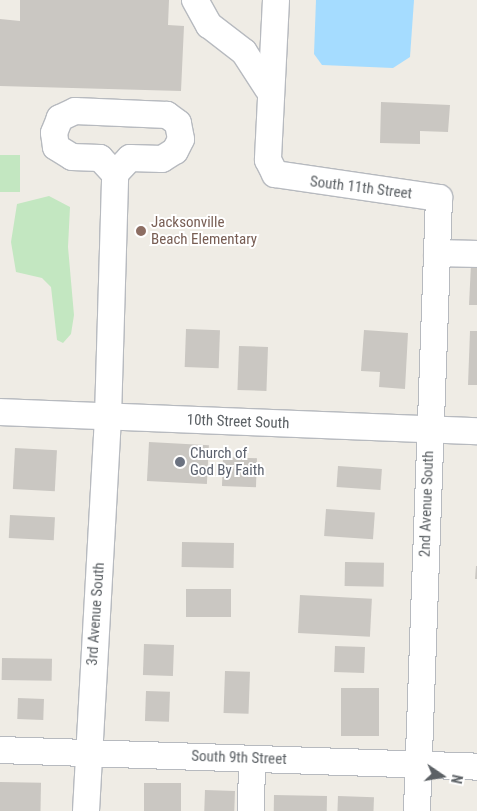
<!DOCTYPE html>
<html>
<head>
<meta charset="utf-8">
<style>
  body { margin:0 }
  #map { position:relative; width:477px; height:811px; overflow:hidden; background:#efece5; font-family:"Roboto Condensed",sans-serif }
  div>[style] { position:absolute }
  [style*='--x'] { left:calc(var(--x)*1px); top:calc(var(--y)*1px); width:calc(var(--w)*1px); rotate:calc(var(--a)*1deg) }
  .green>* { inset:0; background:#c3e7c1; transform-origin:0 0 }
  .water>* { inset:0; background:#a5dcff }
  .building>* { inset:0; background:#cac7c2; transform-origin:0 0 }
  .roads { filter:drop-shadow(1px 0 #b7babf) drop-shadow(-1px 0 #b7babf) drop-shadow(0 1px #b7babf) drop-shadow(0 -1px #b7babf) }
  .minor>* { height:26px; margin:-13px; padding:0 13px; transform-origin:13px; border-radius:13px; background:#fff }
  .dots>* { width:14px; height:14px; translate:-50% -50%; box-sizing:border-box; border:2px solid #fff; border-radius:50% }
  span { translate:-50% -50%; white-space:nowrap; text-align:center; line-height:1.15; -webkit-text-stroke:4px #fff; paint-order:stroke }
  .street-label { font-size:15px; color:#5c6165 }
  .education-label { font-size:15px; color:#785e54 }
  .left { translate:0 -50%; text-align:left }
  .worship-label { font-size:15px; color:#5b616d }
  .north { position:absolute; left:417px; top:751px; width:50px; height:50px; -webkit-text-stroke:4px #fff; paint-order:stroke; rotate:102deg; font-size:14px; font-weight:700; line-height:20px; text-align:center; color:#5c6165 }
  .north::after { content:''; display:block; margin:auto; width:18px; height:22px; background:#5c6165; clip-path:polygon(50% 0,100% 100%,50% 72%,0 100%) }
</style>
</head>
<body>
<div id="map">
  <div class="green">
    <div style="left:0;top:155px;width:20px;height:37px"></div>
    <div style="clip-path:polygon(49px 196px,70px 207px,68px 247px,74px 315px,71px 334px,63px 343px,57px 340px,51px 287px,42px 278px,16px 272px,11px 242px,17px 204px)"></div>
  </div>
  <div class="water">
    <div style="clip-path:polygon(316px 0,414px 0,410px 57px,393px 68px,322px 65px,314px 54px)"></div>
  </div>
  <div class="building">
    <div style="clip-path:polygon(20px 0,169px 0,168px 25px,184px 26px,181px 91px,0 86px,0 19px,20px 21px)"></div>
    <div style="clip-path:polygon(381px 102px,450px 105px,448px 132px,420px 131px,420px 144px,380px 143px)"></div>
    <div style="clip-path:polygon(471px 264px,477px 265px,477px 305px,469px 305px)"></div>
    <div style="left:186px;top:329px;width:34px;height:38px;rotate:2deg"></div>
    <div style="clip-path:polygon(364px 330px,408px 333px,405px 389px,379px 387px,380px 372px,361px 371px)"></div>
    <div style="clip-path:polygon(470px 331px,477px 331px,477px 385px,468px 385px)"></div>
    <div style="left:239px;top:346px;width:29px;height:44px;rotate:2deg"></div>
    <div style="left:149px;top:442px;width:60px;height:39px;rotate:3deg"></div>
    <div style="left:15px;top:448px;width:42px;height:41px;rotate:3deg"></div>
    <div style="left:223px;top:457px;width:34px;height:29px;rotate:2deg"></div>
    <div style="left:338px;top:466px;width:44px;height:21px;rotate:4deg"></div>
    <div style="left:326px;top:509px;width:49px;height:27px;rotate:4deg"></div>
    <div style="left:10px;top:515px;width:45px;height:23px;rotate:3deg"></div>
    <div style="left:182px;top:542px;width:52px;height:25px;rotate:1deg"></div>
    <div style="left:345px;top:562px;width:39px;height:24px;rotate:1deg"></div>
    <div style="clip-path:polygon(476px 566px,477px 566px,477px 579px,475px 579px)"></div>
    <div style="left:186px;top:589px;width:45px;height:28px"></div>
    <div style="left:300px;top:595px;width:72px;height:38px;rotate:3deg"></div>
    <div style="left:144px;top:644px;width:30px;height:31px;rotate:2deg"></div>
    <div style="left:335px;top:646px;width:30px;height:26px;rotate:2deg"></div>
    <div style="left:2px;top:658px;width:50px;height:22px;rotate:1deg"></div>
    <div style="left:225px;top:671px;width:25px;height:42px;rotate:2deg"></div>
    <div style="left:341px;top:688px;width:38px;height:48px"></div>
    <div style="left:146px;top:691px;width:24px;height:30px;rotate:2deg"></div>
    <div style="left:18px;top:698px;width:26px;height:21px;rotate:2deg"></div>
    <div style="left:0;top:782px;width:41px;height:29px;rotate:1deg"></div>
    <div style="left:144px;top:783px;width:37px;height:28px"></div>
    <div style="left:205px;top:790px;width:30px;height:21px;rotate:2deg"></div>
    <div style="left:274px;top:795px;width:53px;height:16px;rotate:1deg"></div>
    <div style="left:338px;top:796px;width:36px;height:15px;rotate:2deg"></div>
  </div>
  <div class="roads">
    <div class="minor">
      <div style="--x:195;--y:0;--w:29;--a:61"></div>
      <div style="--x:209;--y:25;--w:44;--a:37.6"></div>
      <div style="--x:244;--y:52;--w:44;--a:57"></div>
      <div style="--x:276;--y:0;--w:160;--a:92.9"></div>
      <div style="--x:268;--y:160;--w:16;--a:63"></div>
      <div style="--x:275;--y:174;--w:166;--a:8.3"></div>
      <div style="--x:439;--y:198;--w:613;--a:92.06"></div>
      <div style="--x:437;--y:253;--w:40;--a:1.4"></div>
      <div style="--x:0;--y:412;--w:477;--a:2.3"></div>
      <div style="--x:0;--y:750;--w:477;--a:2"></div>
      <div style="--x:86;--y:811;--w:395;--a:-86.8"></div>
      <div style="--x:108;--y:417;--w:243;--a:-88.3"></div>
      <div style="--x:115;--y:174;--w:22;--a:-47"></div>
      <div style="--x:130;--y:158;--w:32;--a:2"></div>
      <div style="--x:162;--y:159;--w:15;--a:-32"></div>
      <div style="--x:175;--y:151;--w:13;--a:-63"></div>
      <div style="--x:181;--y:139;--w:16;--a:-101"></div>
      <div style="--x:178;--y:123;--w:14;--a:-144"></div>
      <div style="--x:167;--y:115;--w:92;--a:-177.5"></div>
      <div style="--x:75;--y:111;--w:17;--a:155"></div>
      <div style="--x:60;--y:118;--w:16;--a:112"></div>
      <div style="--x:54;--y:133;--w:14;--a:82"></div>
      <div style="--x:56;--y:147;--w:19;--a:32"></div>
      <div style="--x:72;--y:157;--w:28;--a:2"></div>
      <div style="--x:100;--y:158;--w:22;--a:47"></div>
      <div style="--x:251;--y:811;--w:52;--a:-88.9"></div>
    </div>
  </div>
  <div class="dots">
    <div style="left:141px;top:231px;background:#8d6e63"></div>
    <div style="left:180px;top:462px;background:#6b7280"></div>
  </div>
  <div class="street-label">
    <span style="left:361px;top:188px;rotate:7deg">South 11th Street</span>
    <span style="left:238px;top:422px;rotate:2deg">10th Street South</span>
    <span style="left:427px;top:504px;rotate:-88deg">2nd Avenue South</span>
    <span style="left:96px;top:614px;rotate:-86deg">3rd Avenue South</span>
    <span style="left:239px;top:758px;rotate:2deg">South 9th Street</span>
  </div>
  <div class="education-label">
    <span class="left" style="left:151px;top:231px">Jacksonville<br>Beach Elementary</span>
  </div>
  <div class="worship-label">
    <span class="left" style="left:190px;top:462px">Church of<br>God By Faith</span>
  </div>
  <div class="north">N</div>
</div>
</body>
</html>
